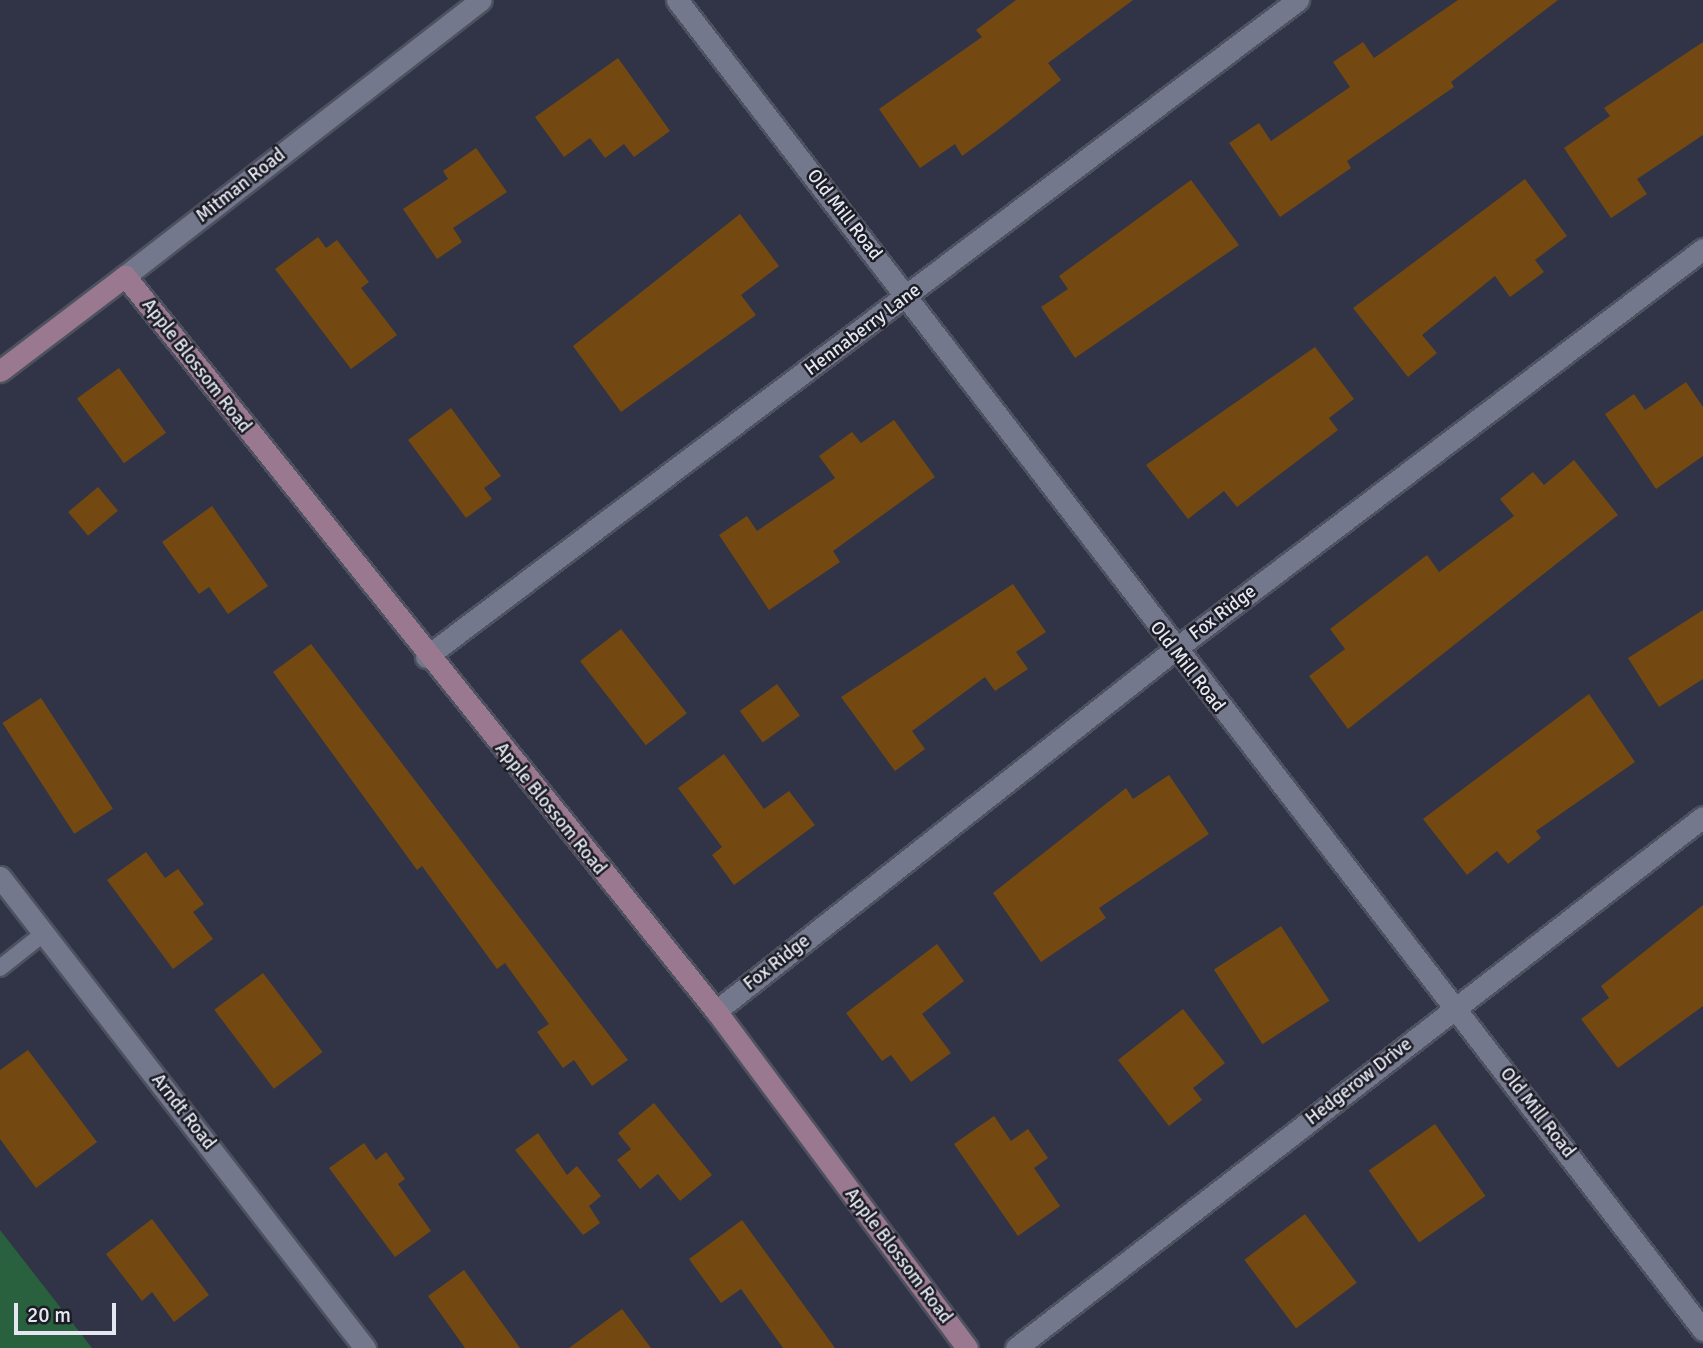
<!DOCTYPE html>
<html>
<head>
<meta charset="utf-8">
<style>
  body { margin:0 }
  #map { position:relative; width:1703px; height:1348px; overflow:hidden; background:#313446; font-family:Signika,sans-serif }
  div>[style] { position:absolute }
  [style*='--x'] { left:calc(var(--x)*1px); top:calc(var(--y)*1px); width:calc(var(--w)*1px); rotate:calc(var(--a)*1deg) }
  .green>* { inset:0; background:#29603e }
  .building>* { inset:0; background:#734911; transform-origin:0 0 }
  .roads { filter:drop-shadow(2px 0 #4e515f) drop-shadow(-2px 0 #4e515f) drop-shadow(0 2px #4e515f) drop-shadow(0 -2px #4e515f) }
  .lane>* { height:16px; margin:-8px; padding:0 8px; transform-origin:8px; border-radius:8px; background:#74788c }
  .street>* { height:21px; margin:-10.5px; padding:0 10.5px; transform-origin:10.5px; border-radius:10.5px; background:#74788c }
  .secondary>* { height:21px; margin:-10.5px; padding:0 10.5px; transform-origin:10.5px; border-radius:10.5px; background:#9a7990 }
  span { translate:-50% -50%; white-space:nowrap; text-align:center; line-height:1.15; -webkit-text-stroke:5px #1b1c24; paint-order:stroke }
  .street-label { font-size:19px; color:#e4e7f2 }
  .scale { position:absolute; left:14px; top:1303px; width:102px; height:32px; box-sizing:border-box; border:4px solid #e4e7f2; border-top:0; padding-left:9px; font-size:21px; line-height:24px; white-space:nowrap; color:#e4e7f2; -webkit-text-stroke:5px #1b1c24; paint-order:stroke }
</style>
</head>
<body>
<div id="map">
  <div class="green">
    <div style="clip-path:polygon(0 1230px,92px 1348px,0 1348px)"></div>
  </div>
  <div class="building">
    <div style="clip-path:polygon(1016px 0,1133px 0,1048px 63px,1061px 80px,995px 132px,962px 156px,955px 144px,920px 168px,879px 109px,982px 37px,976px 30px)"></div>
    <div style="clip-path:polygon(1458px 0,1558px 0,1451px 82px,1454px 87px,1347px 161px,1351px 168px,1280px 217px,1229px 143px,1259px 123px,1271px 141px,1350px 87px,1333px 62px,1363px 42px,1374px 58px)"></div>
    <div style="clip-path:polygon(1703px 42px,1703px 135px,1637px 179px,1647px 194px,1611px 218px,1564px 148px,1610px 116px,1604px 108px)"></div>
    <div style="clip-path:polygon(618px 58px,670px 131px,634px 157px,624px 144px,605px 158px,590px 138px,564px 157px,535px 117px)"></div>
    <div style="clip-path:polygon(476px 148px,507px 192px,453px 228px,462px 242px,437px 259px,403px 209px,448px 179px,443px 171px)"></div>
    <div style="clip-path:polygon(1525px 179px,1567px 236px,1535px 260px,1544px 272px,1510px 297px,1495px 276px,1422px 335px,1437px 353px,1408px 377px,1353px 308px)"></div>
    <div style="clip-path:polygon(1191px 180px,1239px 245px,1075px 358px,1041px 307px,1068px 289px,1059px 276px)"></div>
    <div style="clip-path:polygon(740px 214px,779px 266px,741px 295px,756px 315px,621px 412px,573px 346px)"></div>
    <div style="clip-path:polygon(318px 237px,326px 248px,337px 240px,369px 282px,361px 288px,397px 335px,351px 369px,275px 269px)"></div>
    <div style="clip-path:polygon(1315px 347px,1354px 399px,1329px 418px,1338px 430px,1237px 507px,1224px 491px,1188px 519px,1146px 465px)"></div>
    <div style="left:119px;top:368px;width:80px;height:52px;rotate:54deg"></div>
    <div style="clip-path:polygon(1686px 382px,1703px 407px,1703px 456px,1656px 489px,1605px 414px,1634px 394px,1645px 410px)"></div>
    <div style="clip-path:polygon(451px 408px,501px 476px,484px 488px,492px 499px,466px 518px,408px 440px)"></div>
    <div style="clip-path:polygon(894px 420px,935px 477px,833px 551px,840px 562px,769px 610px,719px 535px,747px 516px,757px 531px,835px 478px,819px 456px,852px 432px,861px 443px)"></div>
    <div style="clip-path:polygon(1574px 460px,1618px 515px,1348px 729px,1309px 676px,1345px 649px,1330px 629px,1427px 555px,1439px 572px,1514px 516px,1500px 499px,1533px 472px,1544px 485px)"></div>
    <div style="left:98px;top:487px;width:31px;height:39px;rotate:50deg"></div>
    <div style="clip-path:polygon(212px 506px,268px 586px,228px 614px,209px 587px,199px 594px,162px 542px)"></div>
    <div style="clip-path:polygon(1013px 584px,1046px 632px,1016px 652px,1028px 669px,995px 691px,985px 677px,912px 731px,925px 749px,895px 771px,841px 697px)"></div>
    <div style="clip-path:polygon(1703px 610px,1703px 679px,1659px 707px,1628px 658px)"></div>
    <div style="left:621px;top:629px;width:107px;height:52px;rotate:52deg"></div>
    <div style="clip-path:polygon(311px 644px,628px 1060px,592px 1086px,574px 1060px,563px 1068px,537px 1032px,549px 1024px,505px 963px,497px 969px,422px 866px,417px 870px,273px 672px)"></div>
    <div style="left:777px;top:684px;width:39px;height:46px;rotate:54deg"></div>
    <div style="clip-path:polygon(1589px 694px,1635px 762px,1536px 831px,1541px 838px,1508px 864px,1497px 851px,1467px 875px,1423px 819px)"></div>
    <div style="left:41px;top:698px;width:132px;height:46px;rotate:57deg"></div>
    <div style="clip-path:polygon(724px 754px,764px 809px,789px 791px,815px 825px,734px 885px,712px 855px,722px 847px,678px 788px)"></div>
    <div style="clip-path:polygon(1169px 775px,1209px 834px,1099px 908px,1106px 918px,1041px 962px,993px 893px,1126px 788px,1133px 799px)"></div>
    <div style="clip-path:polygon(146px 852px,165px 878px,178px 869px,204px 904px,193px 912px,213px 939px,173px 969px,107px 880px)"></div>
    <div style="clip-path:polygon(1703px 905px,1703px 1006px,1618px 1068px,1581px 1019px,1609px 998px,1601px 986px)"></div>
    <div style="left:1281px;top:926px;width:89px;height:80px;rotate:57deg"></div>
    <div style="clip-path:polygon(937px 944px,964px 981px,922px 1014px,951px 1053px,911px 1082px,891px 1055px,882px 1061px,846px 1013px)"></div>
    <div style="left:263px;top:973px;width:99px;height:61px;rotate:53deg"></div>
    <div style="clip-path:polygon(1183px 1009px,1225px 1063px,1193px 1088px,1202px 1100px,1169px 1126px,1118px 1060px)"></div>
    <div style="clip-path:polygon(28px 1050px,97px 1142px,36px 1188px,0 1139px,0 1070px)"></div>
    <div style="clip-path:polygon(654px 1103px,712px 1175px,680px 1201px,658px 1174px,640px 1189px,617px 1160px,631px 1149px,618px 1133px)"></div>
    <div style="clip-path:polygon(994px 1116px,1011px 1141px,1028px 1129px,1048px 1158px,1034px 1168px,1060px 1206px,1018px 1236px,954px 1144px)"></div>
    <div style="left:1435px;top:1124px;width:88px;height:81px;rotate:55deg"></div>
    <div style="clip-path:polygon(538px 1133px,567px 1175px,577px 1166px,601px 1196px,589px 1206px,600px 1223px,583px 1235px,515px 1150px)"></div>
    <div style="clip-path:polygon(364px 1143px,376px 1160px,386px 1152px,405px 1179px,398px 1184px,431px 1231px,395px 1257px,329px 1168px)"></div>
    <div style="left:1305px;top:1214px;width:86px;height:76px;rotate:53deg"></div>
    <div style="clip-path:polygon(152px 1219px,209px 1295px,174px 1322px,152px 1292px,142px 1301px,106px 1254px)"></div>
    <div style="clip-path:polygon(742px 1220px,835px 1348px,783px 1348px,741px 1289px,721px 1303px,689px 1259px)"></div>
    <div style="clip-path:polygon(464px 1270px,520px 1348px,465px 1348px,428px 1296px)"></div>
    <div style="clip-path:polygon(622px 1309px,651px 1348px,569px 1348px)"></div>
  </div>
  <div class="roads">
    <div class="lane">
      <div style="--x:0;--y:968;--w:56;--a:-38.5"></div>
    </div>
    <div class="street">
      <div style="--x:677;--y:0;--w:1680;--a:52.35"></div>
      <div style="--x:125;--y:276;--w:450;--a:-37.8"></div>
      <div style="--x:426;--y:657;--w:1092;--a:-37"></div>
      <div style="--x:0;--y:877;--w:596;--a:52.23"></div>
      <div style="--x:716;--y:1011;--w:583;--a:-38.25"></div>
      <div style="--x:1174;--y:650;--w:664;--a:-37.16"></div>
      <div style="--x:1016;--y:1348;--w:868;--a:-37.7"></div>
    </div>
    <div class="secondary">
      <div style="--x:0;--y:371;--w:157;--a:-37.2"></div>
      <div style="--x:125;--y:276;--w:943;--a:51.2"></div>
      <div style="--x:716;--y:1011;--w:420;--a:53.3"></div>
    </div>
  </div>
  <div class="street-label">
    <span style="left:241px;top:186px;rotate:-38deg">Mitman Road</span>
    <span style="left:844px;top:215px;rotate:52deg">Old Mill Road</span>
    <span style="left:863px;top:330px;rotate:-37deg">Hennaberry Lane</span>
    <span style="left:196px;top:366px;rotate:52deg">Apple Blossom Road</span>
    <span style="left:1223px;top:613px;rotate:-37deg">Fox Ridge</span>
    <span style="left:1187px;top:667px;rotate:52deg">Old Mill Road</span>
    <span style="left:550px;top:809px;rotate:51deg">Apple Blossom Road</span>
    <span style="left:777px;top:963px;rotate:-38deg">Fox Ridge</span>
    <span style="left:1359px;top:1082px;rotate:-38deg">Hedgerow Drive</span>
    <span style="left:183px;top:1112px;rotate:52deg">Arndt Road</span>
    <span style="left:1537px;top:1113px;rotate:52deg">Old Mill Road</span>
    <span style="left:898px;top:1256px;rotate:53deg">Apple Blossom Road</span>
  </div>
  <div class="scale">20 m</div>
</div>
</body>
</html>
